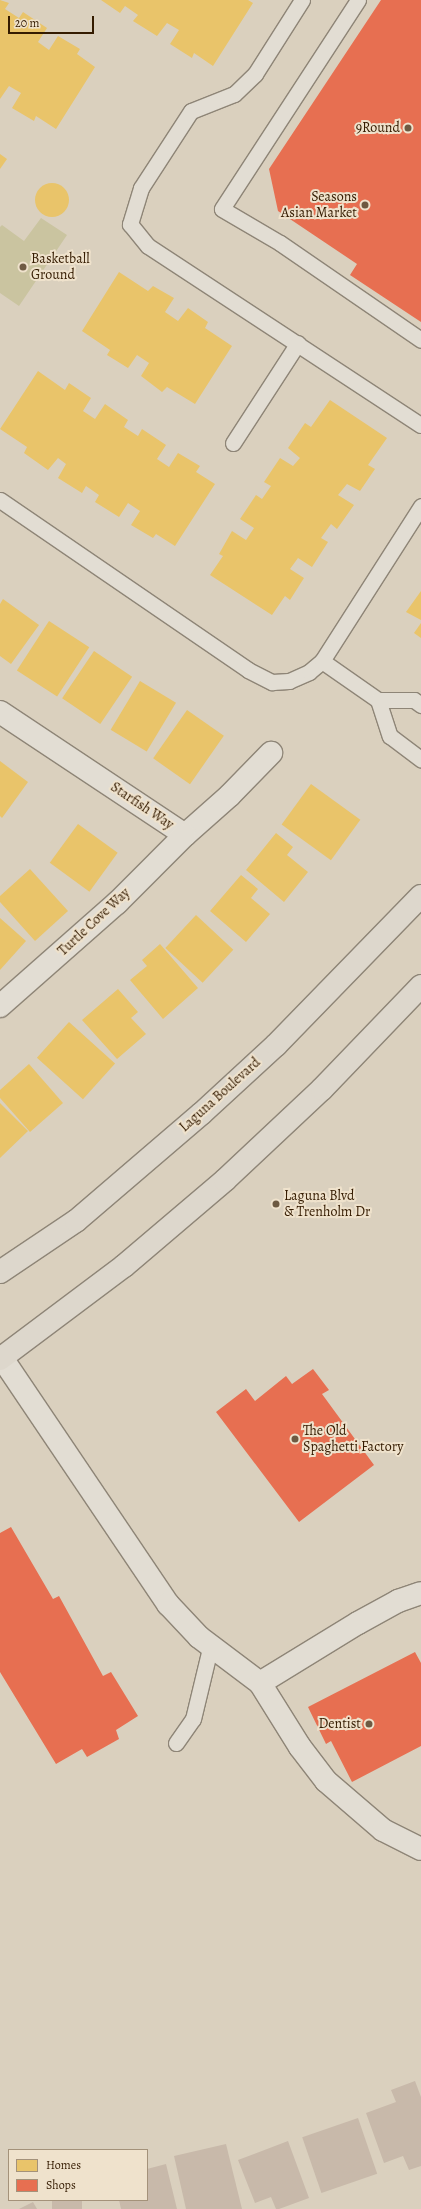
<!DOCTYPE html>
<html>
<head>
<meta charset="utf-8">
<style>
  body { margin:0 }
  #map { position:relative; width:421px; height:2209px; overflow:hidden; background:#dad0be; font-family:Alegreya,serif }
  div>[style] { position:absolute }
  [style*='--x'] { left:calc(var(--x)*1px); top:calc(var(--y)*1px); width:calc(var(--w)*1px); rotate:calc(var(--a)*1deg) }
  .green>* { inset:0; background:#cac4a0 }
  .homes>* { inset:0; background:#e9c46a; transform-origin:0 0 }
  .round { border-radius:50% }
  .shops>* { inset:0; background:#e76f51 }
  .building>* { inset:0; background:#c8b9aa; transform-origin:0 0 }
  .roads { filter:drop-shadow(1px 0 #8e8577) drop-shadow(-1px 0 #8e8577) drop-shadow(0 1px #8e8577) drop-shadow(0 -1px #8e8577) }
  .lane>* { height:15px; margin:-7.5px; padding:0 7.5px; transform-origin:7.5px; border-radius:7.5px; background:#e2ddd3 }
  .street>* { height:22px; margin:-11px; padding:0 11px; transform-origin:11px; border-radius:11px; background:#e2ddd3 }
  .primary>* { height:22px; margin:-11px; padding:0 11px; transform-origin:11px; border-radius:11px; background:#ddd7cc }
  .dots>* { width:11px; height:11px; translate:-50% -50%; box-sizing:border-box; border:2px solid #efe2cc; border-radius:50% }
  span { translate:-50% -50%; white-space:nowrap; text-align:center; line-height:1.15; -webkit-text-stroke:4px #efe2cc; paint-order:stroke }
  .poi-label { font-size:14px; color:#341b00 }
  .right { translate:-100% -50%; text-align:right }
  .left { translate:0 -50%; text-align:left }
  .street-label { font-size:14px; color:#341b00 }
  .legend { position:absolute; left:8px; top:2149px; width:140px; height:52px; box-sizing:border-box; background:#efe2cc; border:1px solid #a4927a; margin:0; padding:5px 7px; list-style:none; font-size:12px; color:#341b00 }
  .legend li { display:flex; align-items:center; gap:8px; height:20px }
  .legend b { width:20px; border:1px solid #a4927a }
  .scale { position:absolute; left:8px; top:16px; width:86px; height:18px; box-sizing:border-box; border:2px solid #341b00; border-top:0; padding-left:5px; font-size:12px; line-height:14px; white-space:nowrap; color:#341b00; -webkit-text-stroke:3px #efe2cc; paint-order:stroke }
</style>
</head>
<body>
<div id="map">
  <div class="green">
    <div style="clip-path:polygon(41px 218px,67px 235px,19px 306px,0 293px,0 227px,2px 225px,24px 241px)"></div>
  </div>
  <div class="homes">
    <div style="clip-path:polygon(0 0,9px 3px,5px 9px,19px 18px,23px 12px,47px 28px,38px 42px,49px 50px,58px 36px,80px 49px,77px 54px,95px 67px,56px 129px,36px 116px,34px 121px,12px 108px,21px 93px,9px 86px,0 99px)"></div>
    <div style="clip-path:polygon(101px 0,248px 0,253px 3px,213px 66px,194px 53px,192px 58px,170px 44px,179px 30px,167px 23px,157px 36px,133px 21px,138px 15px,125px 6px,120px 13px)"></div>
    <div style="clip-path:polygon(0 154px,7px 159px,0 169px)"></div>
    <div class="round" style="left:35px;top:183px;width:34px;height:34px"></div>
    <div style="clip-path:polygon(119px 272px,148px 291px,153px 286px,174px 298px,165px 312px,178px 321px,188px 308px,208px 322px,205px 328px,232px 346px,195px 404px,167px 387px,162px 392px,141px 376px,149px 363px,137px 355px,128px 368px,107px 355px,110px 350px,82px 331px)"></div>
    <div style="clip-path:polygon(38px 371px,65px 390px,69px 383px,91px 398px,83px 411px,95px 419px,105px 404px,128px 420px,124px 427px,138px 436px,142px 429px,166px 445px,157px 459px,169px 467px,178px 453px,200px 466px,196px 472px,215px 484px,175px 546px,156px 534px,153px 538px,131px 525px,140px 511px,128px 503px,119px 517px,95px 502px,99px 495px,86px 486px,82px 493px,58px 478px,66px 464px,58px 458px,48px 470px,24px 453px,27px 447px,0 429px)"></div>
    <div style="clip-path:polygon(330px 400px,387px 438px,368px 465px,375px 469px,360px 491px,347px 484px,338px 495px,354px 505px,337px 529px,331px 524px,321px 538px,328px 542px,312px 567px,298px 558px,290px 569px,304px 578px,290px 600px,285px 596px,272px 615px,210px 575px,223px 556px,219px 554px,232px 531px,246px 540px,254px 528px,240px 519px,256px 495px,262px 499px,271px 486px,264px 482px,280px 458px,293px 466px,300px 458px,288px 448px,305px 423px,311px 427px)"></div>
    <div style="clip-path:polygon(421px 591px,421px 620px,406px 612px)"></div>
    <div style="clip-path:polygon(3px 599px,39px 625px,11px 664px,0 656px,0 604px)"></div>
    <div style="left:49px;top:621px;width:48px;height:59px;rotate:33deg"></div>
    <div style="clip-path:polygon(421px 623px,421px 638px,414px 633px)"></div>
    <div style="left:94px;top:651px;width:46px;height:57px;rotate:34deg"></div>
    <div style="left:140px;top:681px;width:42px;height:57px;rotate:31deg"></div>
    <div style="left:187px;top:710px;width:45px;height:59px;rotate:35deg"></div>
    <div style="clip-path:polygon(0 761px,28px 782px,2px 818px,0 816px)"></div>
    <div style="left:311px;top:784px;width:61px;height:50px;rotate:36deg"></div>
    <div style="left:78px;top:824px;width:49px;height:48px;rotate:36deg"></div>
    <div style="clip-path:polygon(276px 833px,293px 847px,287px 855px,308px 872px,284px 902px,246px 870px)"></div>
    <div style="clip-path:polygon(30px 869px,68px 911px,35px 941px,0 902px,0 896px)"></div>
    <div style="clip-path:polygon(241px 875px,258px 889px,251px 898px,270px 914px,246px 942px,210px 911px)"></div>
    <div style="left:196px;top:915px;width:51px;height:45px;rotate:43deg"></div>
    <div style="clip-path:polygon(0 918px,26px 941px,0 970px)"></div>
    <div style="clip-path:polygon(160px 944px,198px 988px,163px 1019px,130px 980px,147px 966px,142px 960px)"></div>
    <div style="clip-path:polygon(118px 989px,138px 1012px,131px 1018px,146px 1034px,117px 1059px,82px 1020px)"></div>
    <div style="left:69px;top:1022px;width:62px;height:48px;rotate:42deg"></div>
    <div style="clip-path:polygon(29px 1064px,63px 1103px,30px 1132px,0 1098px,0 1090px)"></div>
    <div style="clip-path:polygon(0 1103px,28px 1131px,0 1158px)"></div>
  </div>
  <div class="shops">
    <div style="clip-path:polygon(381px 0,421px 0,421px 322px,350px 275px,357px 264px,278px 211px,269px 169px)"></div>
    <div style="clip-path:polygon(313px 1369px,329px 1390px,322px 1394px,374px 1465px,299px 1522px,216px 1412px,246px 1389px,255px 1401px,286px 1376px,292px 1384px)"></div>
    <div style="clip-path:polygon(11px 1527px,53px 1599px,59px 1596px,103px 1676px,111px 1672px,138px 1716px,116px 1730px,119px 1739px,87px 1757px,82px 1749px,56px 1764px,0 1672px,0 1533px)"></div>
    <div style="clip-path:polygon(415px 1652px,421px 1663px,421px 1746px,352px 1782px,331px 1741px,326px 1744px,308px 1707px)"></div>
  </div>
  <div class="building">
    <div style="clip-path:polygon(415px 2081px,421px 2097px,421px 2166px,409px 2170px,403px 2156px,384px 2163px,366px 2113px,396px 2102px,391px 2090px)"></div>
    <div style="left:358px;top:2118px;width:59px;height:59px;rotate:71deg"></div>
    <div style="clip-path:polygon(288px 2141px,309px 2198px,279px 2209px,276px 2209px,271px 2197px,255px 2203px,238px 2160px)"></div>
    <div style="clip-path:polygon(226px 2144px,242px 2209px,186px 2209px,174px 2156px)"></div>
    <div style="clip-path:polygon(166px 2164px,177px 2209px,121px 2209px,119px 2200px,147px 2200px,147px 2169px)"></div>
    <div style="left:52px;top:2200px;width:30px;height:9px"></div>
    <div style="clip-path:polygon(33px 2202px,37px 2209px,19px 2209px)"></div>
  </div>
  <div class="roads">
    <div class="lane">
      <div style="--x:302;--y:0;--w:88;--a:122.4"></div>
      <div style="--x:255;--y:74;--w:29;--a:136"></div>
      <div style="--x:234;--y:94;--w:46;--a:158.4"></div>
      <div style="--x:191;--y:111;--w:92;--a:123"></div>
      <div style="--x:141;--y:188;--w:38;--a:107"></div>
      <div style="--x:130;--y:224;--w:28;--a:51"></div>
      <div style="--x:148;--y:246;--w:326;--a:33.3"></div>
      <div style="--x:358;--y:0;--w:249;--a:123.1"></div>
      <div style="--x:222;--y:209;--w:67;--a:30.4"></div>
      <div style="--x:280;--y:243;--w:171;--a:34.5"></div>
      <div style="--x:233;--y:443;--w:119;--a:-57"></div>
      <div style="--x:0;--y:500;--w:301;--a:34.4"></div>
      <div style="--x:248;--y:670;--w:27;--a:27"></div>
      <div style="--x:272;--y:682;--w:17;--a:-3"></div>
      <div style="--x:289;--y:681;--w:22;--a:-24"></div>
      <div style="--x:309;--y:672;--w:17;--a:-40"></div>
      <div style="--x:322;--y:661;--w:184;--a:-57.4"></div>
      <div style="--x:322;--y:661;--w:68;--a:34.9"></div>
      <div style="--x:378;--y:700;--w:38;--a:72"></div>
      <div style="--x:390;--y:736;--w:39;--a:37"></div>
      <div style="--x:378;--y:700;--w:36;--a:0"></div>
      <div style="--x:414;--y:700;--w:9;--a:36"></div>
      <div style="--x:176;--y:1743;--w:29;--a:-55"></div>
      <div style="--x:193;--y:1719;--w:77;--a:-76.5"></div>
    </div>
    <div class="street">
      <div style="--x:0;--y:712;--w:222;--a:33.6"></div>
      <div style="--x:185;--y:835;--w:60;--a:-41.6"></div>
      <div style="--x:230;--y:795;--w:59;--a:-45.7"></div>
      <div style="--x:0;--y:1006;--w:156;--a:-41.4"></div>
      <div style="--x:117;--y:903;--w:96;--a:-45"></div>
      <div style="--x:2;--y:1358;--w:297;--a:56"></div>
      <div style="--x:168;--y:1604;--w:45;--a:46.8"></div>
      <div style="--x:199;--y:1637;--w:76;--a:37"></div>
      <div style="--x:260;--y:1683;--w:75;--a:58"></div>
      <div style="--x:300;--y:1747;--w:43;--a:52.6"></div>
      <div style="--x:326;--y:1781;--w:75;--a:40.7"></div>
      <div style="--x:383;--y:1830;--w:42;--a:26.6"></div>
      <div style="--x:260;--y:1683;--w:115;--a:-31.5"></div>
      <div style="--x:358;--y:1623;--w:46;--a:-28.8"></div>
      <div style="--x:398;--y:1601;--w:24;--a:-19"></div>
    </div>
    <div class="primary">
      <div style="--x:0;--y:1272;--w:92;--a:-33.9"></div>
      <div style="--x:76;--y:1221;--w:165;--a:-40.6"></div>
      <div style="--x:201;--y:1114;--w:102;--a:-42.6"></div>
      <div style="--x:276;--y:1045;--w:208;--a:-45.8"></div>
      <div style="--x:0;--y:1359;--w:155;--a:-36.9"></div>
      <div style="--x:124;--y:1266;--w:133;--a:-40.4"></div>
      <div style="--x:225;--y:1180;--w:133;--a:-43.2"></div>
      <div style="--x:322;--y:1089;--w:143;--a:-46.1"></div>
    </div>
  </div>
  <div class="dots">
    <div style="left:408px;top:128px;background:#6e5a42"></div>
    <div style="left:365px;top:205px;background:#6e5a42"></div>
    <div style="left:23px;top:267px;background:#6e5a42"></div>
    <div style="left:276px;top:1204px;background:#6e5a42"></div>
    <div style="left:295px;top:1439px;background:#6e5a42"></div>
    <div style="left:369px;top:1724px;background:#6e5a42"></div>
  </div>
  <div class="poi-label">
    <span class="right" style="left:400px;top:128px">9Round</span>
    <span class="right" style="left:357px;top:205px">Seasons<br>Asian Market</span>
    <span class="left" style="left:31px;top:267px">Basketball<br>Ground</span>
    <span class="left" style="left:284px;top:1204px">Laguna Blvd<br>&amp; Trenholm Dr</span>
    <span class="left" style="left:303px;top:1439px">The Old<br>Spaghetti Factory</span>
    <span class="right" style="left:361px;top:1724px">Dentist</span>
  </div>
  <div class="street-label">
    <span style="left:142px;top:806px;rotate:34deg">Starfish Way</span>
    <span style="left:94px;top:922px;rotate:-43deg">Turtle Cove Way</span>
    <span style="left:220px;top:1095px;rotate:-42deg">Laguna Boulevard</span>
  </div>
  <ul class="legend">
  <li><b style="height:11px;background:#e9c46a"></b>Homes</li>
  <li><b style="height:11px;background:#e76f51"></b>Shops</li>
  </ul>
  <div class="scale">20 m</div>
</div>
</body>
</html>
